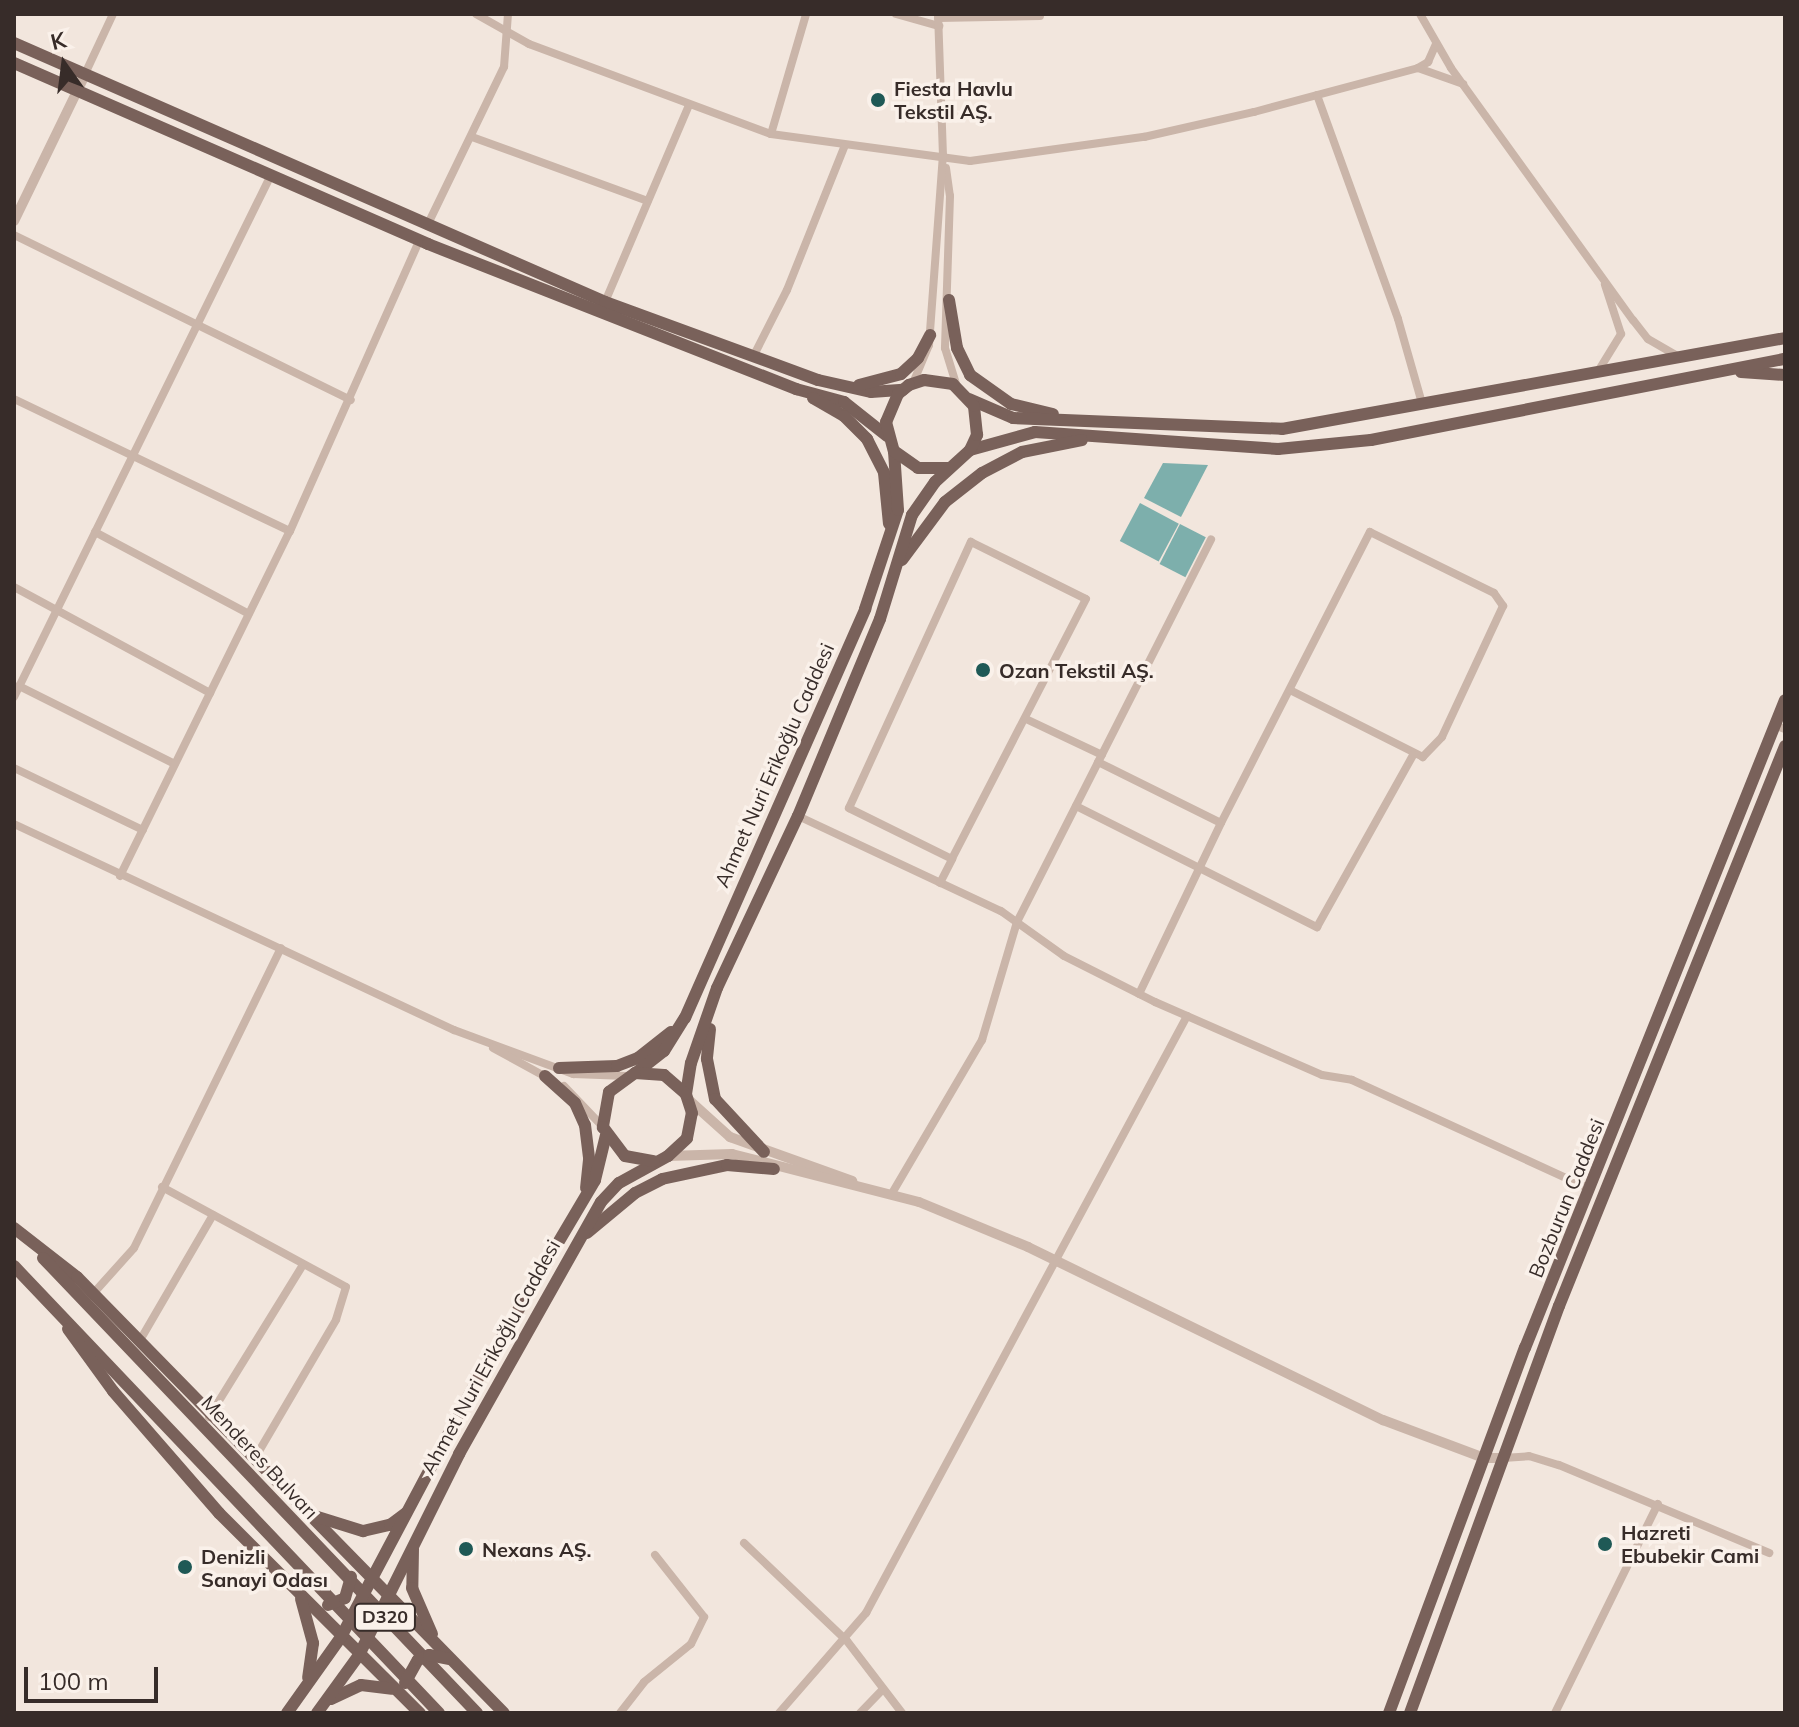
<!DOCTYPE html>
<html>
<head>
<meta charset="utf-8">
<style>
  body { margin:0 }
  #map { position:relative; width:1799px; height:1727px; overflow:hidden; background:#f2e6dd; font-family:Mulish,sans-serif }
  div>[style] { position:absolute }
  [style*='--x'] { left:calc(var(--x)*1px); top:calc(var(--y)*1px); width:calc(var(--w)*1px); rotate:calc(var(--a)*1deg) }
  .water>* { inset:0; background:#7dafac; transform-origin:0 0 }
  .minor>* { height:8px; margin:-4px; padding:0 4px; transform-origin:4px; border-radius:4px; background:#cab5a9 }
  .tertiary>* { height:10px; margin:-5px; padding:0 5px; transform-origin:5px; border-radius:5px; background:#cab5a9 }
  .primary>* { height:12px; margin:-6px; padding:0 6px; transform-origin:6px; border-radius:6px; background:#79615a }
  .dots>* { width:22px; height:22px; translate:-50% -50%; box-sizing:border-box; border:4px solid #faf1ea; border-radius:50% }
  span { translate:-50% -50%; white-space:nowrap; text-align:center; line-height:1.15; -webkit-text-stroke:7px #faf1ea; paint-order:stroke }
  .shield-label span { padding:2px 6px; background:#faf1ea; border:2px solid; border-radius:6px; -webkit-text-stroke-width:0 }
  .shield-label { font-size:18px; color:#372c29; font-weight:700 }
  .poi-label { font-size:20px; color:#372c29; font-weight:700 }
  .left { translate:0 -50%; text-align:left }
  .street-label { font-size:20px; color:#372c29 }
  .frame { position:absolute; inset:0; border:16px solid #372c29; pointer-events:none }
  .north { position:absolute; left:24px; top:24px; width:80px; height:80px; -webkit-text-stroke:6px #faf1ea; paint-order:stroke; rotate:346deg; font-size:22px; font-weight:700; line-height:32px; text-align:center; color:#372c29 }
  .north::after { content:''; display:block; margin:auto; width:28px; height:36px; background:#372c29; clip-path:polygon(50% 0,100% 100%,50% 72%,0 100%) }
  .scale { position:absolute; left:24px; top:1667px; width:134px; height:36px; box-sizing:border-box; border:4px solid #372c29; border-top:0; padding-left:10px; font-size:24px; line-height:28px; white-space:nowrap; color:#372c29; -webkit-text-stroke:6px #faf1ea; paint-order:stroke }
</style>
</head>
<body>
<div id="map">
  <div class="water">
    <div style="clip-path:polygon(1163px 463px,1208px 465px,1181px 517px,1144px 498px)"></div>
    <div style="left:1140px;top:503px;width:44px;height:43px;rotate:28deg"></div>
    <div style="left:1180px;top:524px;width:29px;height:45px;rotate:27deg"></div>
  </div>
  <div class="minor">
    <div style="--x:476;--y:14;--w:61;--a:29.5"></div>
    <div style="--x:529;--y:44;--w:258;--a:20.4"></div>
    <div style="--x:771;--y:134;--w:201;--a:7.7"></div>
    <div style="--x:970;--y:161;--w:176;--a:-7.9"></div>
    <div style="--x:1144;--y:137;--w:113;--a:-12.8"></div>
    <div style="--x:1254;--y:112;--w:170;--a:-15"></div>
    <div style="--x:1418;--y:68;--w:12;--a:-31"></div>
    <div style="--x:1428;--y:62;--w:20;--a:-66"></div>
    <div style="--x:896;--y:14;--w:45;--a:15.6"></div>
    <div style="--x:1420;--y:14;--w:62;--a:60.1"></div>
    <div style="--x:1451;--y:68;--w:311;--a:54.2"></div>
    <div style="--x:1633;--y:320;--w:24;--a:52"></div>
    <div style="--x:1648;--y:339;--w:34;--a:30"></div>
    <div style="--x:938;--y:18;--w:102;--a:-1.1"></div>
    <div style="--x:1418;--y:68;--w:48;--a:19.6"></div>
    <div style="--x:84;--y:76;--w:68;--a:-64.9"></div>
    <div style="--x:1317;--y:95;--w:238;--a:70.1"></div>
    <div style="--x:1398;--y:319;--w:87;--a:74.1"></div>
    <div style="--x:771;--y:134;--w:125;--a:-73.7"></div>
    <div style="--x:472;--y:137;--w:187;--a:20"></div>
    <div style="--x:946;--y:168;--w:28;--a:82"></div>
    <div style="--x:950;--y:196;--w:152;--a:91.9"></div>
    <div style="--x:945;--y:348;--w:41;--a:72.9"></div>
    <div style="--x:427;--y:226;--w:177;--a:-64.2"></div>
    <div style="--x:504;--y:67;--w:53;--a:-85.7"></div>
    <div style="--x:14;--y:235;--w:375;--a:26.1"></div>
    <div style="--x:605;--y:302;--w:212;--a:-66.9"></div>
    <div style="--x:753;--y:357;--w:75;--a:-63.1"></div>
    <div style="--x:787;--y:290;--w:156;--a:-68.2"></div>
    <div style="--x:1597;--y:373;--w:46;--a:-58.4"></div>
    <div style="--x:1621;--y:334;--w:52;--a:-108.1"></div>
    <div style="--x:913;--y:383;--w:41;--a:-67.2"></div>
    <div style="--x:929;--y:345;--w:190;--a:-85.8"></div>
    <div style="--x:943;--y:156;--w:142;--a:-92"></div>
    <div style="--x:14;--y:399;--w:306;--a:25.6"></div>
    <div style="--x:95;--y:532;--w:174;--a:28"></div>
    <div style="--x:971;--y:542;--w:128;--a:26.4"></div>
    <div style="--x:1086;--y:599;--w:292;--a:117.3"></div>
    <div style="--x:952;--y:859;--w:115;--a:-153.7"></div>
    <div style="--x:849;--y:808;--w:293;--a:-65.4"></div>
    <div style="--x:14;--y:587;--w:223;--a:28.4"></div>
    <div style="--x:19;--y:686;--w:174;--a:26.6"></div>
    <div style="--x:14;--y:697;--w:580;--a:-63.79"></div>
    <div style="--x:1026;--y:719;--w:84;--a:25.3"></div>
    <div style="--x:1777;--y:726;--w:9;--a:21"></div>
    <div style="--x:1098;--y:762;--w:137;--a:26.4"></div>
    <div style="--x:1221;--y:823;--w:327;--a:-62.9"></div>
    <div style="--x:1370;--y:532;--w:138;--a:26.2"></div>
    <div style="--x:1494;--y:593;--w:16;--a:55"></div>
    <div style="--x:1503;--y:606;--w:145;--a:115"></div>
    <div style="--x:1442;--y:737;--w:28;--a:134"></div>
    <div style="--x:1423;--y:757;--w:149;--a:-153.3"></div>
    <div style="--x:14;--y:768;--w:143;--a:25.7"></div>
    <div style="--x:1076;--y:806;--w:270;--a:26.7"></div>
    <div style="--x:1317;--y:927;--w:197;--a:-60.8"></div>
    <div style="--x:798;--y:816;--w:224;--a:25.1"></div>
    <div style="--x:1001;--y:911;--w:77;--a:35.5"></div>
    <div style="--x:1064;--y:956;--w:102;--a:26.8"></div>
    <div style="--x:1155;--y:1002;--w:182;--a:23.6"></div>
    <div style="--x:1322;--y:1075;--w:30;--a:9"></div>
    <div style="--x:1352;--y:1080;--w:262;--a:24.6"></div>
    <div style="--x:14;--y:824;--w:486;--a:25.1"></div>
    <div style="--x:454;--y:1030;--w:127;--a:20.3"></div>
    <div style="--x:573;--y:1074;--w:54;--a:2.1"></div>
    <div style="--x:120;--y:876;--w:385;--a:-63.8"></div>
    <div style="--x:290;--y:531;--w:317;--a:-66"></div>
    <div style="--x:940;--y:883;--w:27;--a:-63"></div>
    <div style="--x:1139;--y:994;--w:190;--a:-64.4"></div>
    <div style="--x:493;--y:1048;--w:63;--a:28.6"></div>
    <div style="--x:564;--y:1086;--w:57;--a:46.4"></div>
    <div style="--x:162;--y:1187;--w:209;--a:28.5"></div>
    <div style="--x:346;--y:1287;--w:34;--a:107"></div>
    <div style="--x:336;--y:1320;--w:162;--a:120.4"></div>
    <div style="--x:891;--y:1195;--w:180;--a:-59.6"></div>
    <div style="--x:982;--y:1040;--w:123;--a:-73.5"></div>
    <div style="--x:1017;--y:922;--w:429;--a:-63.1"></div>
    <div style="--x:91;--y:1296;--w:64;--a:-48.1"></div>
    <div style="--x:134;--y:1248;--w:334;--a:-63.9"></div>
    <div style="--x:139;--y:1342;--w:147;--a:-59.8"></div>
    <div style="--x:209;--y:1417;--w:179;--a:-58.3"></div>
    <div style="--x:1503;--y:1458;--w:26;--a:-4"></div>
    <div style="--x:1529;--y:1456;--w:31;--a:17"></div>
    <div style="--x:1559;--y:1465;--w:228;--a:22.7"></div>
    <div style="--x:744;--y:1543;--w:142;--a:43.6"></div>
    <div style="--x:847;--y:1641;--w:91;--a:52.6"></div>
    <div style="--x:620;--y:1713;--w:39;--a:-52"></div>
    <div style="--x:644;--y:1682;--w:60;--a:-39"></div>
    <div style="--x:691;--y:1644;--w:30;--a:-64"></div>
    <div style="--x:704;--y:1617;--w:79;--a:-128.3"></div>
    <div style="--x:779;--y:1713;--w:133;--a:-49"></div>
    <div style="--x:866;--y:1613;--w:678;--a:-61.73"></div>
    <div style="--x:860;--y:1713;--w:33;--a:-46"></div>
    <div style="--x:1555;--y:1713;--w:233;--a:-63.8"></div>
  </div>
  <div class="tertiary">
    <div style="--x:14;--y:221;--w:160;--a:-64.1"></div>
    <div style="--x:690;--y:1101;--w:54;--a:42"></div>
    <div style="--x:730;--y:1137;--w:130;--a:19.8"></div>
    <div style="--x:668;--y:1156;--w:64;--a:-1.8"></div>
    <div style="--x:732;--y:1154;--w:193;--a:14.4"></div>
    <div style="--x:919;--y:1202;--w:118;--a:22.4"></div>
    <div style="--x:1028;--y:1247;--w:395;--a:26"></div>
    <div style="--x:1383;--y:1420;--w:108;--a:20.6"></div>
    <div style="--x:1484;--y:1458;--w:19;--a:0"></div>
  </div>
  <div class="primary">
    <div style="--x:14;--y:43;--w:645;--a:23.66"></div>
    <div style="--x:605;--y:302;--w:227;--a:20.1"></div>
    <div style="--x:818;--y:380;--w:54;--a:12.8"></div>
    <div style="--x:871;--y:392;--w:32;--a:-4"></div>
    <div style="--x:14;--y:63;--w:452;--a:23.6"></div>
    <div style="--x:428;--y:244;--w:396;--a:21.5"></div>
    <div style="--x:796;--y:389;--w:50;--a:15.2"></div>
    <div style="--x:844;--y:402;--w:55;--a:38.3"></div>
    <div style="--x:949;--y:300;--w:49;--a:80.5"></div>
    <div style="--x:957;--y:348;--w:30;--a:64"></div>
    <div style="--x:970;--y:375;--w:50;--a:35.3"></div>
    <div style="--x:1011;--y:404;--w:43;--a:13.4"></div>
    <div style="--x:1741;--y:372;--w:44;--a:3.9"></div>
    <div style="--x:859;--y:385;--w:43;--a:-14.7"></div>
    <div style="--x:901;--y:374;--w:23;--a:-43"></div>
    <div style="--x:918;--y:358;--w:26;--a:-62"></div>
    <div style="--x:813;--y:398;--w:36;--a:30"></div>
    <div style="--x:844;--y:416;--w:33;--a:45"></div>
    <div style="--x:867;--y:439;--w:38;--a:63"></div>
    <div style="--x:884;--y:473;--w:51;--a:84.4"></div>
    <div style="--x:969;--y:399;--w:48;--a:23.4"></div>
    <div style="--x:1013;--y:418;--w:269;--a:2.3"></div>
    <div style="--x:1282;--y:429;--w:511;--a:-10.25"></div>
    <div style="--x:970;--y:450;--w:67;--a:-15.5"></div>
    <div style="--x:1035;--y:432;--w:244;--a:4"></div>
    <div style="--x:1278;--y:449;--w:93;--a:-5.5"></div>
    <div style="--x:1371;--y:440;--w:422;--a:-11.1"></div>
    <div style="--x:902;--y:560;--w:72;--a:-53.4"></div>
    <div style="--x:945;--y:502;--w:47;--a:-38.1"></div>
    <div style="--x:982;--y:473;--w:45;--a:-27.7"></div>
    <div style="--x:1022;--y:452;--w:61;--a:-11.3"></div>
    <div style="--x:710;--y:1029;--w:30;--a:96"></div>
    <div style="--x:707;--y:1059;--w:41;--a:78.7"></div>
    <div style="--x:715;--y:1099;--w:72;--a:47.2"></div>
    <div style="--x:559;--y:1068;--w:58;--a:-2"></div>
    <div style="--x:617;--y:1066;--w:22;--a:-21"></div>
    <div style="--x:638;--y:1058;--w:42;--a:-38.2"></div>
    <div style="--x:637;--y:1072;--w:34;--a:-38"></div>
    <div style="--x:664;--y:1051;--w:39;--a:-58"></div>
    <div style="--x:685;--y:1018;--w:447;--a:-66.2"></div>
    <div style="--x:865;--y:609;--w:104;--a:-71.6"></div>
    <div style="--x:898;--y:510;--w:59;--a:-93.9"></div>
    <div style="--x:545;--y:1076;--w:40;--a:42"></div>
    <div style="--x:575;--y:1103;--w:24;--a:66"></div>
    <div style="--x:585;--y:1125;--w:35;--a:83"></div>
    <div style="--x:589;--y:1160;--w:28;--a:96"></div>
    <div style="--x:686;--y:1094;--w:31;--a:-81"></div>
    <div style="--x:691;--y:1063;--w:79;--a:-70.9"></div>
    <div style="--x:717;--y:988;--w:190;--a:-64.8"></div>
    <div style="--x:798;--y:816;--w:213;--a:-67.4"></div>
    <div style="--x:880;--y:619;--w:109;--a:-72.9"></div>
    <div style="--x:912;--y:515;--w:40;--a:-55.1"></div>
    <div style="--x:935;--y:482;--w:47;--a:-42.4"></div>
    <div style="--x:970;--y:450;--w:17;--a:-65"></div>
    <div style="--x:977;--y:435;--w:29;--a:-96"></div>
    <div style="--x:974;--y:406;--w:30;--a:-134"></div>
    <div style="--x:953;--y:384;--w:29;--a:-172"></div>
    <div style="--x:924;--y:380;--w:16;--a:162"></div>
    <div style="--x:909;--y:385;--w:14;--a:141"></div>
    <div style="--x:898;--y:394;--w:30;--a:113"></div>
    <div style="--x:886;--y:422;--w:30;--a:75"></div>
    <div style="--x:894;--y:451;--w:29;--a:35"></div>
    <div style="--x:918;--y:468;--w:30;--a:0"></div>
    <div style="--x:14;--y:1228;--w:80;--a:37.9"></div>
    <div style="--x:77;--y:1277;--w:610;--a:45.6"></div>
    <div style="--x:587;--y:1233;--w:62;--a:-39.8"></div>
    <div style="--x:635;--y:1193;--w:30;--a:-27"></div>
    <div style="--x:662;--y:1179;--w:66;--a:-12.2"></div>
    <div style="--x:727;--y:1165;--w:47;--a:4.9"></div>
    <div style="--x:43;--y:1258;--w:629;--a:46.35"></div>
    <div style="--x:14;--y:1266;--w:617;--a:46.45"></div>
    <div style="--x:68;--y:1329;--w:77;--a:54"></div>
    <div style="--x:113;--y:1391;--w:162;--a:49"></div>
    <div style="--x:219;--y:1513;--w:284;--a:44.9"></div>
    <div style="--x:308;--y:1514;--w:58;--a:17.2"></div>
    <div style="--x:363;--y:1531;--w:28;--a:-13"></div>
    <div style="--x:390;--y:1525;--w:20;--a:-37"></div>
    <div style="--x:413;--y:1549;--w:39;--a:91"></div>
    <div style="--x:412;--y:1588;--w:50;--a:66.5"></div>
    <div style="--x:301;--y:1599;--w:46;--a:74.7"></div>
    <div style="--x:313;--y:1643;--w:35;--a:98"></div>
    <div style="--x:328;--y:1605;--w:18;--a:-22"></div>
    <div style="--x:345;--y:1598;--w:22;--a:-74"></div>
    <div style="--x:405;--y:1683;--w:26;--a:-61"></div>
    <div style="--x:418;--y:1660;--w:12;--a:-24"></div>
    <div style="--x:429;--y:1655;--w:21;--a:11"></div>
    <div style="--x:331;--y:1699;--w:33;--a:-25"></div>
    <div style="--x:361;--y:1685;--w:31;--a:7"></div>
    <div style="--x:287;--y:1713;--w:93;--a:-54.6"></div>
    <div style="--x:341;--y:1637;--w:299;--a:-62.1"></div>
    <div style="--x:481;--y:1373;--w:224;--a:-59.4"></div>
    <div style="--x:595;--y:1180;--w:46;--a:-76.3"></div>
    <div style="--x:317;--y:1713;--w:72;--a:-54.1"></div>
    <div style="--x:359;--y:1655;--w:225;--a:-63.5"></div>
    <div style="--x:459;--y:1454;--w:289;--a:-60.6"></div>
    <div style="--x:601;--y:1202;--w:26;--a:-47"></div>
    <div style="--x:619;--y:1183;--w:56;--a:-28.9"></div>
    <div style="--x:668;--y:1156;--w:26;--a:-43"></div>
    <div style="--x:687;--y:1138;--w:25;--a:-79"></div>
    <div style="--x:692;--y:1113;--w:20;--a:-108"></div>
    <div style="--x:686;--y:1094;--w:29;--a:-139"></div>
    <div style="--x:664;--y:1075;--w:29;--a:-176"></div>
    <div style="--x:635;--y:1073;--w:32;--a:144"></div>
    <div style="--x:609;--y:1092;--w:36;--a:100"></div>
    <div style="--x:603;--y:1127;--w:36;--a:53"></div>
    <div style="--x:625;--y:1156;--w:29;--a:10"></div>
    <div style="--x:1389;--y:1713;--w:390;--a:-69.6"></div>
    <div style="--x:1525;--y:1348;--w:698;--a:-68.14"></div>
    <div style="--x:1410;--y:1713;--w:433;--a:-69.9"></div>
    <div style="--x:1559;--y:1306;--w:604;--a:-68.02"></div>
  </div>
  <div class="dots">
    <div style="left:878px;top:100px;background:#1f5956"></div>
    <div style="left:983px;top:670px;background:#1f5956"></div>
    <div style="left:1605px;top:1544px;background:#1f5956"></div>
    <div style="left:466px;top:1549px;background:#1f5956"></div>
    <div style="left:185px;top:1567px;background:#1f5956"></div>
  </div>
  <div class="shield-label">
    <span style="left:385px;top:1617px">D320</span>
  </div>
  <div class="poi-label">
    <span class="left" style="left:894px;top:100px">Fiesta Havlu<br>Tekstil AŞ.</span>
    <span class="left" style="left:999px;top:670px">Ozan Tekstil AŞ.</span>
    <span class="left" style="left:1621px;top:1544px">Hazreti<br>Ebubekir Cami</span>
    <span class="left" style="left:482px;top:1549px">Nexans AŞ.</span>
    <span class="left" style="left:201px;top:1568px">Denizli<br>Sanayi Odası</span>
  </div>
  <div class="street-label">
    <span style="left:774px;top:765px;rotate:-66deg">Ahmet Nuri Erikoğlu Caddesi</span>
    <span style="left:1566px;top:1198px;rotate:-68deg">Bozburun Caddesi</span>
    <span style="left:490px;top:1357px;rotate:-61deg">Ahmet Nuri Erikoğlu Caddesi</span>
    <span style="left:260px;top:1457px;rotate:47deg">Menderes Bulvarı</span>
  </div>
  <div class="frame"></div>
  <div class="north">K</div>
  <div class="scale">100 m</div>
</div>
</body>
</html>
